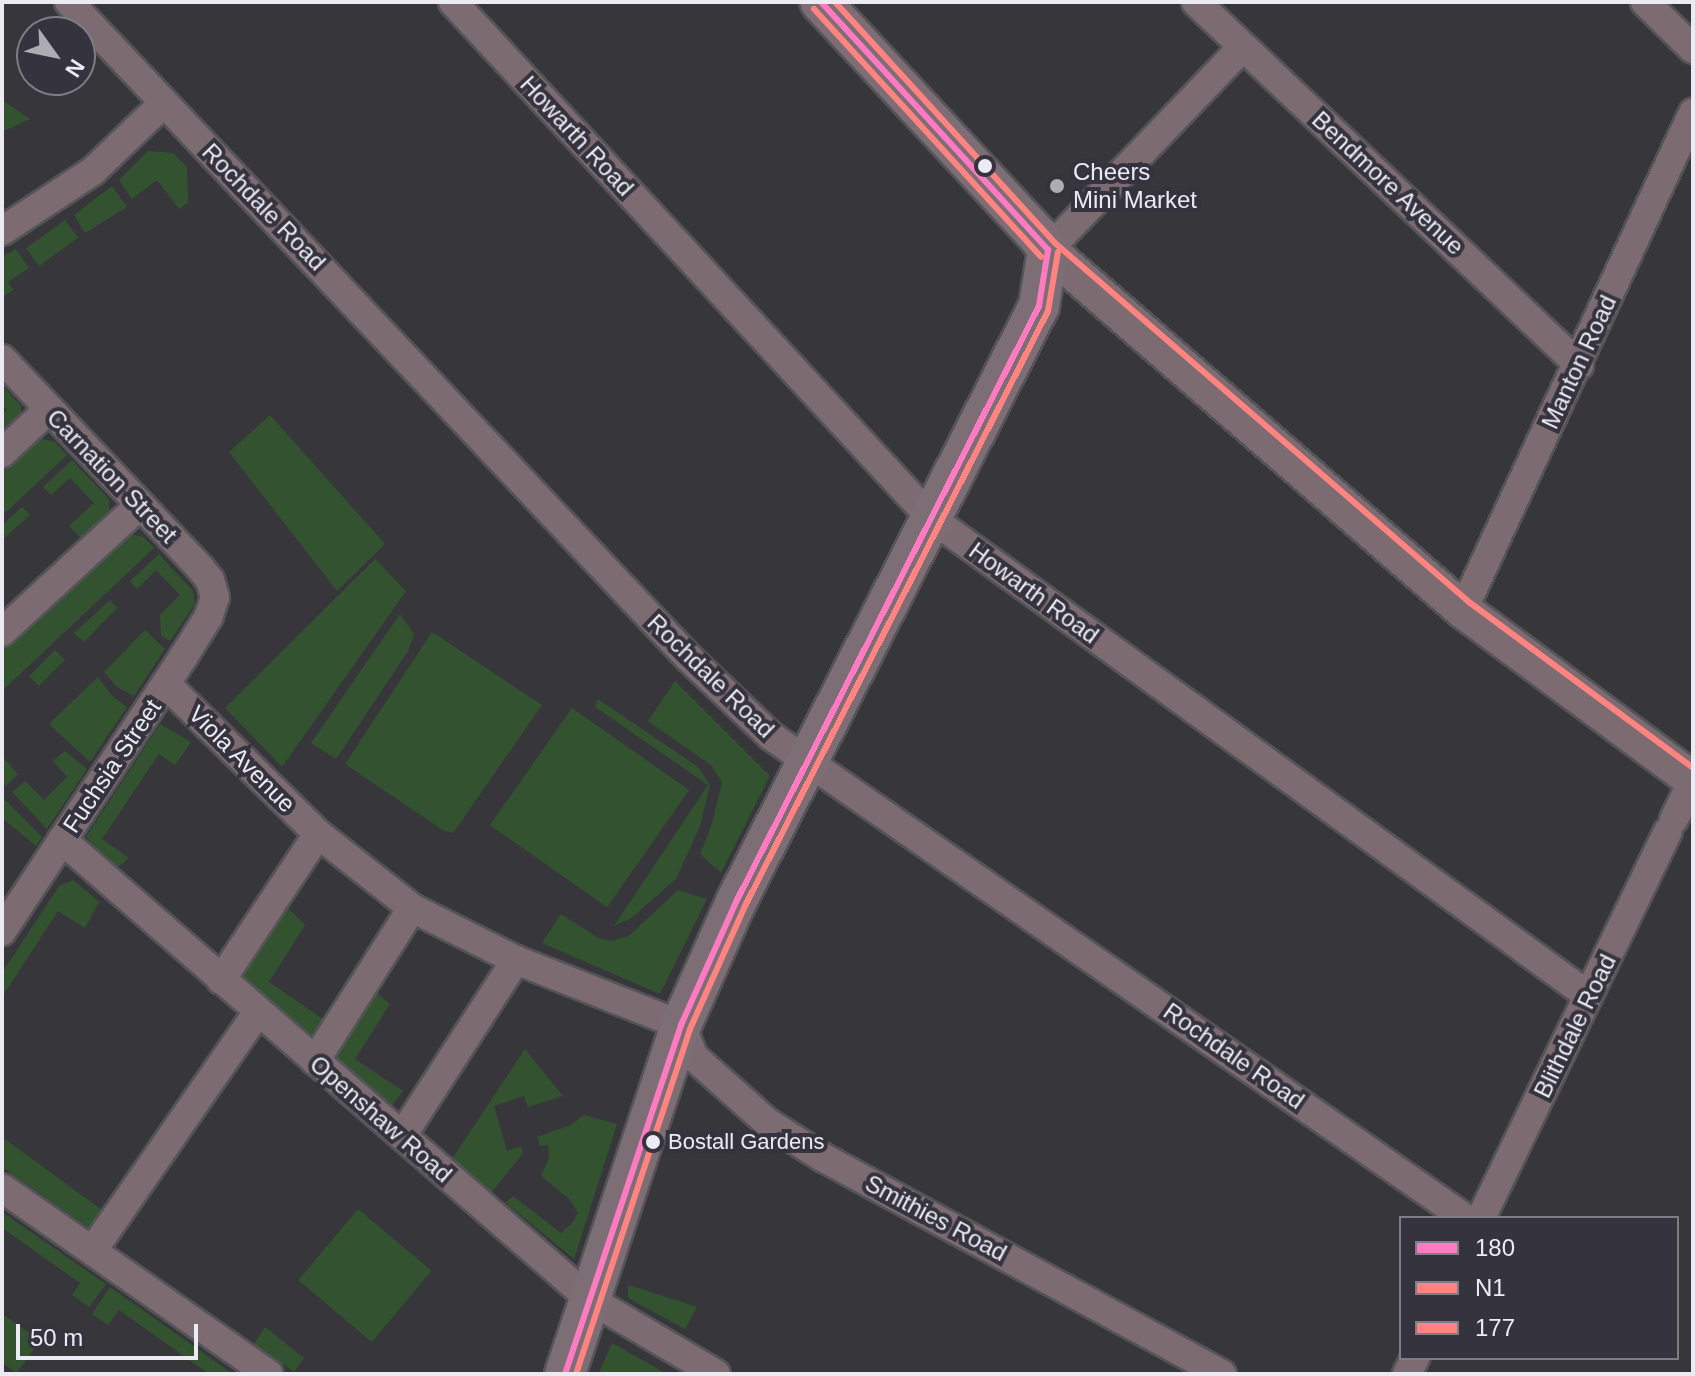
<!DOCTYPE html>
<html>
<head>
<meta charset="utf-8">
<style>
  body { margin:0 }
  #map { position:relative; width:1695px; height:1376px; overflow:hidden; background:#36363b; font-family:Arial,sans-serif }
  div>[style] { position:absolute }
  [style*='--x'] { left:calc(var(--x)*1px); top:calc(var(--y)*1px); width:calc(var(--w)*1px); rotate:calc(var(--a)*1deg) }
  .green>* { inset:0; background:#335330; transform-origin:0 0 }
  .roads { filter:drop-shadow(2px 0 #545458) drop-shadow(-2px 0 #545458) drop-shadow(0 2px #545458) drop-shadow(0 -2px #545458) }
  .minor>* { height:28px; margin:-14px; padding:0 14px; transform-origin:14px; border-radius:14px; background:#7c6b71 }
  .tertiary>* { height:36px; margin:-18px; padding:0 18px; transform-origin:18px; border-radius:18px; background:#7c6b71 }
  .secondary>* { height:40px; margin:-20px; padding:0 20px; transform-origin:20px; border-radius:20px; background:#7d6d74 }
  .bus-1>* { height:6px; margin:-3px; padding:0 3px; transform-origin:3px; border-radius:3px; background:#fe7ac1 }
  .bus-2>* { height:6px; margin:-3px; padding:0 3px; transform-origin:3px; border-radius:3px; background:#ff8380 }
  .bus-3>* { height:6px; margin:-3px; padding:0 3px; transform-origin:3px; border-radius:3px; background:#ff8380 }
  .dots>* { width:22px; height:22px; translate:-50% -50%; box-sizing:border-box; border:4px solid #34333e; border-radius:50% }
  span { translate:-50% -50%; white-space:nowrap; text-align:center; line-height:1.15; -webkit-text-stroke:8px #34333e; paint-order:stroke }
  .bus-label { font-size:22px; color:#ecebf3 }
  .left { translate:0 -50%; text-align:left }
  .street-label { font-size:24px; color:#ecebf3 }
  .poi-label { font-size:24px; color:#ecebf3 }
  .frame { position:absolute; inset:0; border:4px solid #ecebf3; pointer-events:none }
  .legend { position:absolute; left:1399px; top:1216px; width:280px; height:144px; box-sizing:border-box; background:#34333e; border:2px solid #7e7d86; margin:0; padding:10px 14px; list-style:none; font-size:24px; color:#ecebf3 }
  .legend li { display:flex; align-items:center; gap:16px; height:40px }
  .legend b { width:40px; border:2px solid #7e7d86 }
  .north { position:absolute; left:16px; top:16px; width:80px; height:80px; box-sizing:border-box; background:#34333e; border:2px solid #7e7d86; border-radius:50%; rotate:123deg; font-size:22px; font-weight:700; line-height:32px; text-align:center; color:#ecebf3 }
  .north::after { content:''; display:block; margin:auto; width:28px; height:36px; background:#acacb3; clip-path:polygon(50% 0,100% 100%,50% 72%,0 100%) }
  .scale { position:absolute; left:16px; top:1324px; width:182px; height:36px; box-sizing:border-box; border:4px solid #ecebf3; border-top:0; padding-left:10px; font-size:24px; line-height:28px; white-space:nowrap; color:#ecebf3; -webkit-text-stroke:6px #34333e; paint-order:stroke }
</style>
</head>
<body>
<div id="map">
  <div class="green">
    <div style="clip-path:polygon(2px 100px,30px 119px,2px 132px)"></div>
    <div style="clip-path:polygon(148px 151px,173px 153px,187px 167px,188px 203px,179px 209px,157px 180px,132px 199px,119px 180px)"></div>
    <div style="clip-path:polygon(112px 186px,127px 207px,85px 233px,74px 215px)"></div>
    <div style="left:65px;top:220px;width:22px;height:48px;rotate:54deg"></div>
    <div style="clip-path:polygon(16px 249px,29px 268px,8px 282px,13px 290px,2px 298px,2px 257px)"></div>
    <div style="clip-path:polygon(2px 385px,21px 406px,21px 420px,2px 437px,2px 415px,7px 410px,2px 405px)"></div>
    <div style="clip-path:polygon(270px 415px,385px 544px,337px 591px,229px 452px)"></div>
    <div style="clip-path:polygon(35px 437px,55px 442px,67px 455px,2px 516px,2px 467px)"></div>
    <div style="clip-path:polygon(72px 460px,109px 499px,109px 515px,82px 539px,69px 526px,94px 503px,70px 478px,51px 495px,43px 487px)"></div>
    <div style="clip-path:polygon(22px 507px,30px 515px,2px 540px,2px 525px)"></div>
    <div style="clip-path:polygon(121px 532px,144px 537px,154px 548px,2px 691px,2px 645px,10px 647px,60px 600px,62px 587px)"></div>
    <div style="clip-path:polygon(159px 554px,193px 591px,195px 604px,170px 641px,161px 636px,160px 615px,180px 595px,156px 570px,137px 589px,130px 581px)"></div>
    <div style="clip-path:polygon(375px 559px,406px 591px,282px 767px,225px 708px)"></div>
    <div style="clip-path:polygon(110px 600px,117px 608px,84px 642px,74px 633px)"></div>
    <div style="clip-path:polygon(400px 614px,414px 634px,408px 651px,336px 759px,311px 743px)"></div>
    <div style="clip-path:polygon(145px 630px,165px 649px,134px 696px,117px 687px,104px 672px)"></div>
    <div style="clip-path:polygon(432px 632px,542px 705px,453px 833px,444px 831px,345px 764px)"></div>
    <div style="left:55px;top:650px;width:14px;height:37px;rotate:45deg"></div>
    <div style="clip-path:polygon(98px 677px,112px 696px,127px 707px,90px 762px,49px 724px)"></div>
    <div style="clip-path:polygon(675px 681px,770px 776px,721px 873px,700px 854px,712px 824px,722px 782px,711px 765px,648px 721px)"></div>
    <div style="clip-path:polygon(598px 699px,698px 767px,710px 785px,700px 826px,676px 879px,630px 919px,614px 926px,708px 785px,595px 707px)"></div>
    <div style="left:572px;top:708px;width:143px;height:143px;rotate:35deg"></div>
    <div style="clip-path:polygon(160px 724px,191px 742px,175px 765px,159px 754px,102px 839px,129px 858px,117px 868px,86px 837px)"></div>
    <div style="clip-path:polygon(65px 751px,87px 769px,47px 829px,12px 792px,25px 781px,44px 800px,67px 777px,53px 761px)"></div>
    <div style="clip-path:polygon(2px 756px,18px 774px,6px 786px,2px 782px)"></div>
    <div style="clip-path:polygon(2px 797px,42px 837px,36px 846px,2px 818px)"></div>
    <div style="clip-path:polygon(73px 880px,99px 902px,85px 928px,58px 911px,2px 997px,2px 973px,59px 886px)"></div>
    <div style="clip-path:polygon(678px 890px,707px 899px,660px 994px,542px 943px,561px 914px,598px 938px,611px 941px,629px 936px)"></div>
    <div style="clip-path:polygon(284px 904px,305px 925px,269px 982px,323px 1019px,312px 1036px,239px 973px)"></div>
    <div style="clip-path:polygon(372px 989px,390px 1004px,355px 1059px,403px 1091px,391px 1107px,330px 1053px)"></div>
    <div style="clip-path:polygon(525px 1049px,563px 1096px,528px 1107px,524px 1096px,494px 1106px,507px 1151px,521px 1146px,523px 1153px,492px 1192px,452px 1159px)"></div>
    <div style="clip-path:polygon(584px 1115px,617px 1124px,574px 1259px,506px 1203px,513px 1196px,561px 1233px,573px 1222px,578px 1213px,570px 1200px,541px 1176px,549px 1158px,548px 1145px,540px 1146px,537px 1137px,571px 1125px)"></div>
    <div style="clip-path:polygon(2px 1137px,106px 1213px,93px 1231px,2px 1167px)"></div>
    <div style="left:358px;top:1209px;width:96px;height:93px;rotate:40deg"></div>
    <div style="clip-path:polygon(2px 1212px,106px 1284px,89px 1307px,72px 1295px,80px 1283px,2px 1228px)"></div>
    <div style="clip-path:polygon(628px 1285px,642px 1289px,697px 1307px,685px 1329px,628px 1298px)"></div>
    <div style="clip-path:polygon(110px 1287px,233px 1374px,209px 1374px,119px 1310px,108px 1325px,92px 1314px)"></div>
    <div style="clip-path:polygon(2px 1314px,40px 1340px,17px 1373px,2px 1363px)"></div>
    <div style="clip-path:polygon(265px 1327px,304px 1358px,294px 1372px,254px 1344px)"></div>
    <div style="clip-path:polygon(612px 1343px,667px 1374px,599px 1373px)"></div>
  </div>
  <div class="roads">
    <div class="minor">
      <div style="--x:69;--y:2;--w:903;--a:46.62"></div>
      <div style="--x:689;--y:658;--w:113;--a:43.6"></div>
      <div style="--x:771;--y:736;--w:845;--a:34.78"></div>
      <div style="--x:453;--y:2;--w:703;--a:47.19"></div>
      <div style="--x:931;--y:518;--w:813;--a:36"></div>
      <div style="--x:1196;--y:2;--w:528;--a:43.46"></div>
      <div style="--x:1645;--y:2;--w:67;--a:44.4"></div>
      <div style="--x:2;--y:231;--w:109;--a:-33.4"></div>
      <div style="--x:93;--y:171;--w:98;--a:-43.8"></div>
      <div style="--x:1048;--y:250;--w:281;--a:-46.2"></div>
      <div style="--x:2;--y:359;--w:289;--a:46.5"></div>
      <div style="--x:201;--y:569;--w:14;--a:51"></div>
      <div style="--x:210;--y:580;--w:18;--a:74"></div>
      <div style="--x:215;--y:597;--w:20;--a:108"></div>
      <div style="--x:209;--y:616;--w:47;--a:122"></div>
      <div style="--x:184;--y:656;--w:330;--a:123.5"></div>
      <div style="--x:2;--y:453;--w:63;--a:-43.1"></div>
      <div style="--x:1463;--y:610;--w:548;--a:-65.17"></div>
      <div style="--x:2;--y:632;--w:186;--a:-42.6"></div>
      <div style="--x:166;--y:684;--w:214;--a:44.6"></div>
      <div style="--x:318;--y:834;--w:120;--a:38.2"></div>
      <div style="--x:412;--y:908;--w:116;--a:26.6"></div>
      <div style="--x:516;--y:960;--w:177;--a:21.5"></div>
      <div style="--x:681;--y:1025;--w:35;--a:68"></div>
      <div style="--x:694;--y:1057;--w:98;--a:41.7"></div>
      <div style="--x:767;--y:1122;--w:65;--a:32.5"></div>
      <div style="--x:822;--y:1157;--w:455;--a:28.5"></div>
      <div style="--x:1674;--y:819;--w:43;--a:-64"></div>
      <div style="--x:62;--y:840;--w:701;--a:41.01"></div>
      <div style="--x:591;--y:1300;--w:145;--a:30.6"></div>
      <div style="--x:221;--y:980;--w:175;--a:-56.4"></div>
      <div style="--x:315;--y:1061;--w:181;--a:-57.6"></div>
      <div style="--x:402;--y:1136;--w:210;--a:-57.1"></div>
      <div style="--x:2;--y:1188;--w:325;--a:34.9"></div>
      <div style="--x:1481;--y:1218;--w:429;--a:-64.2"></div>
      <div style="--x:93;--y:1250;--w:290;--a:-55.3"></div>
      <div style="--x:1407;--y:1374;--w:18;--a:-63"></div>
    </div>
    <div class="tertiary">
      <div style="--x:1048;--y:250;--w:549;--a:40.94"></div>
      <div style="--x:1463;--y:610;--w:286;--a:36.5"></div>
    </div>
    <div class="secondary">
      <div style="--x:565;--y:1374;--w:368;--a:-71.6"></div>
      <div style="--x:681;--y:1025;--w:137;--a:-65.9"></div>
      <div style="--x:737;--y:900;--w:666;--a:-63.05"></div>
      <div style="--x:1039;--y:306;--w:57;--a:-80.9"></div>
      <div style="--x:1048;--y:250;--w:16;--a:-125"></div>
      <div style="--x:1039;--y:237;--w:321;--a:-132.9"></div>
    </div>
  </div>
  <div class="bus-1">
    <div style="--x:821;--y:2;--w:336;--a:47.5"></div>
    <div style="--x:565;--y:1374;--w:368;--a:-71.6"></div>
    <div style="--x:681;--y:1025;--w:137;--a:-65.9"></div>
    <div style="--x:737;--y:900;--w:666;--a:-63.05"></div>
    <div style="--x:1039;--y:306;--w:57;--a:-80.9"></div>
  </div>
  <div class="bus-2">
    <div style="--x:814;--y:9;--w:336;--a:47.5"></div>
    <div style="--x:576;--y:1374;--w:363;--a:-71.7"></div>
    <div style="--x:690;--y:1029;--w:137;--a:-65.9"></div>
    <div style="--x:746;--y:904;--w:665;--a:-63.01"></div>
    <div style="--x:1048;--y:311;--w:60;--a:-80.4"></div>
  </div>
  <div class="bus-3">
    <div style="--x:835;--y:2;--w:326;--a:47.6"></div>
    <div style="--x:1055;--y:243;--w:548;--a:40.93"></div>
    <div style="--x:1469;--y:602;--w:279;--a:36.5"></div>
  </div>
  <div class="dots">
    <div style="left:985px;top:166px;background:#ecebf3"></div>
    <div style="left:1057px;top:186px;background:#acacb3"></div>
    <div style="left:653px;top:1142px;background:#ecebf3"></div>
  </div>
  <div class="bus-label">
    <span class="left" style="left:668px;top:1142px">Bostall Gardens</span>
  </div>
  <div class="street-label">
    <span style="left:577px;top:136px;rotate:47deg">Howarth Road</span>
    <span style="left:1388px;top:183px;rotate:43deg">Bendmore Avenue</span>
    <span style="left:264px;top:207px;rotate:46deg">Rochdale Road</span>
    <span style="left:1579px;top:362px;rotate:-65deg">Manton Road</span>
    <span style="left:112px;top:476px;rotate:46deg">Carnation Street</span>
    <span style="left:1034px;top:593px;rotate:36deg">Howarth Road</span>
    <span style="left:711px;top:676px;rotate:44deg">Rochdale Road</span>
    <span style="left:242px;top:759px;rotate:45deg">Viola Avenue</span>
    <span style="left:112px;top:766px;rotate:-56deg">Fuchsia Street</span>
    <span style="left:1575px;top:1026px;rotate:-64deg">Blithdale Road</span>
    <span style="left:1234px;top:1056px;rotate:35deg">Rochdale Road</span>
    <span style="left:381px;top:1119px;rotate:41deg">Openshaw Road</span>
    <span style="left:936px;top:1218px;rotate:28deg">Smithies Road</span>
  </div>
  <div class="poi-label">
    <span class="left" style="left:1073px;top:186px">Cheers<br>Mini Market</span>
  </div>
  <div class="frame"></div>
  <ul class="legend">
  <li><b style="height:10px;background:#fe7ac1"></b>180</li>
  <li><b style="height:10px;background:#ff8380"></b>N1</li>
  <li><b style="height:10px;background:#ff8380"></b>177</li>
  </ul>
  <div class="north">N</div>
  <div class="scale">50 m</div>
</div>
</body>
</html>
